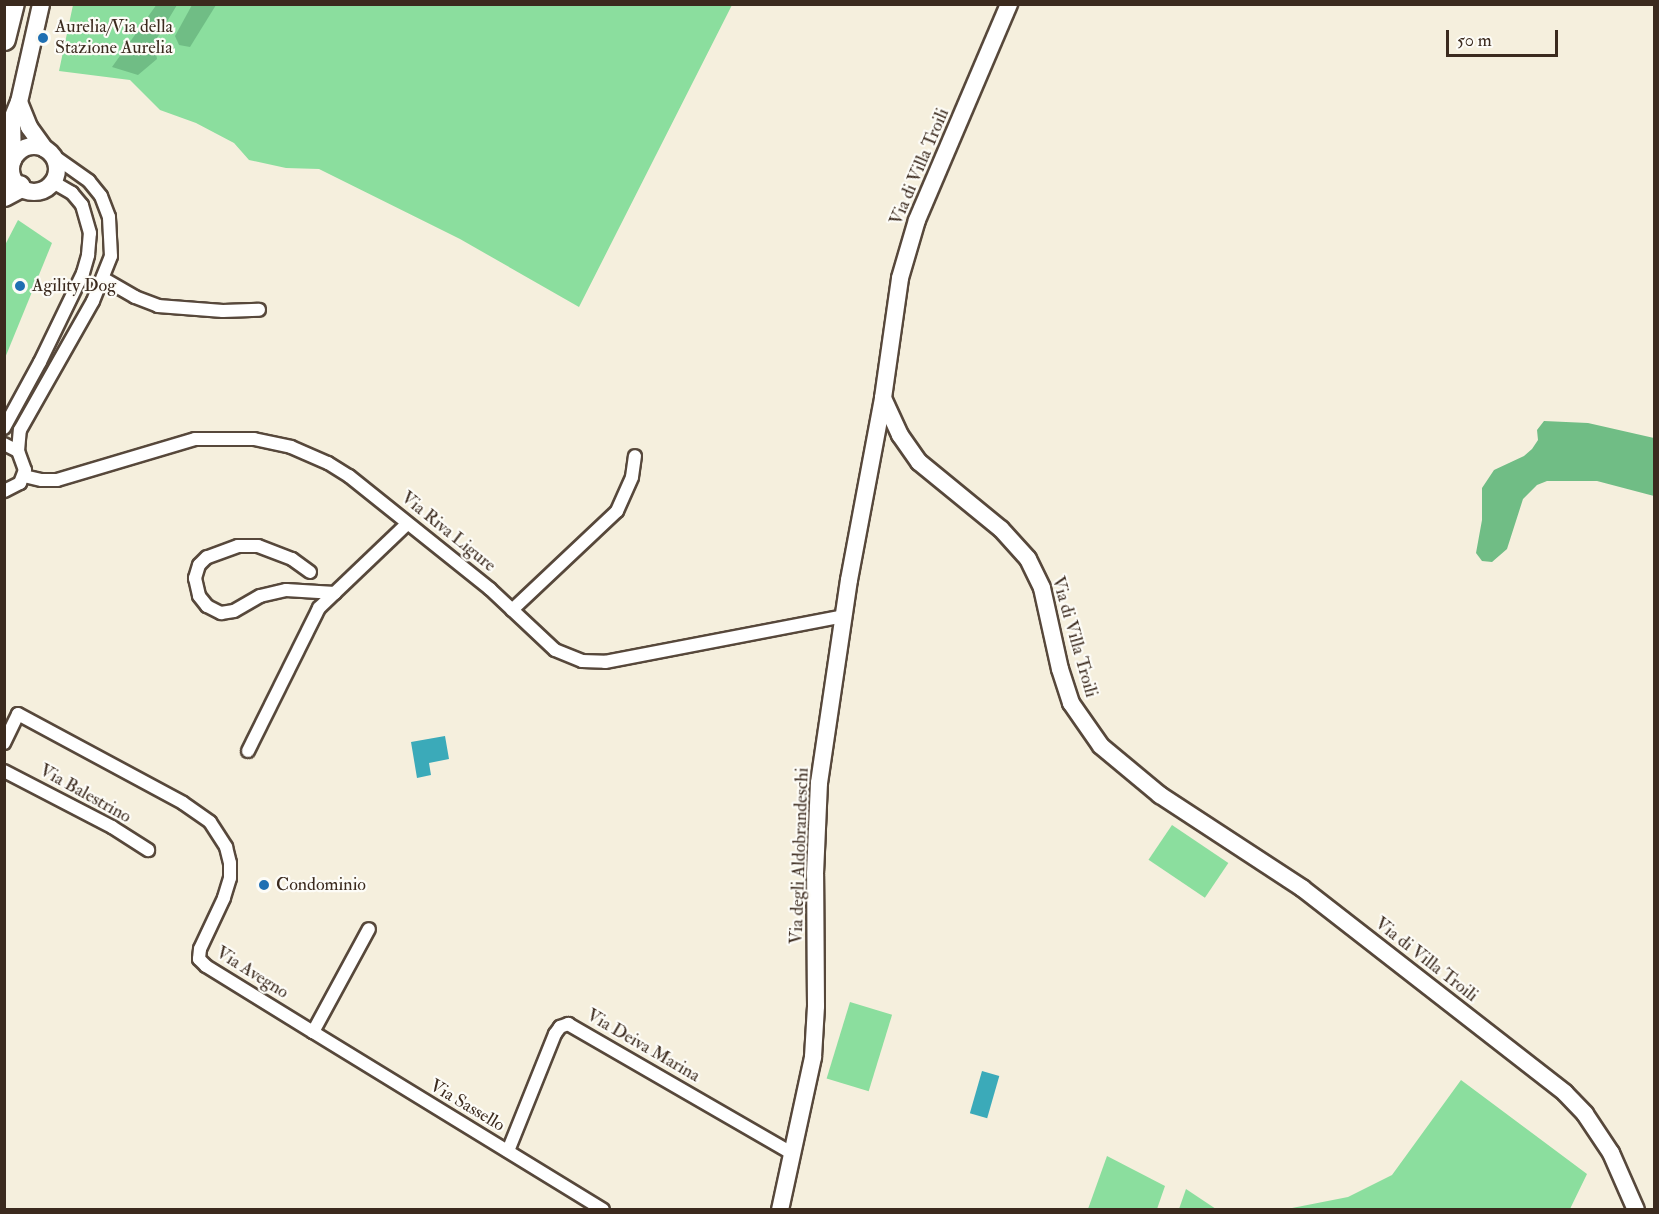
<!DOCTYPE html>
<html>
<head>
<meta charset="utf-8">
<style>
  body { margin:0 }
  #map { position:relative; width:1659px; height:1214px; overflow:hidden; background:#f5efdd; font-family:"IM FELL Double Pica",serif }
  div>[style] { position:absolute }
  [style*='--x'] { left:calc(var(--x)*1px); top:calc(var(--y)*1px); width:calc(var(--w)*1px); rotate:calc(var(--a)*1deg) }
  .green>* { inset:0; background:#8bde9e; transform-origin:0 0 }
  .forest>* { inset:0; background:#70bd85 }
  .water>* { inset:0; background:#3baab9; transform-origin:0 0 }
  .roads { filter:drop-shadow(2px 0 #57483b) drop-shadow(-2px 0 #57483b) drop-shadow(0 2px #57483b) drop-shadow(0 -2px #57483b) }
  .street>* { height:12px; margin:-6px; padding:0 6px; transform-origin:6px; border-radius:6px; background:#fff }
  .secondary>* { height:16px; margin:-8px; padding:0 8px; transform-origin:8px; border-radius:8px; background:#fff }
  .secondary>.ring { margin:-8px; padding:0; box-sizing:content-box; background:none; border:16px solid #fff; border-radius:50% }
  .highway>* { height:22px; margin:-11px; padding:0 11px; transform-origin:11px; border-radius:11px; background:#fff }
  .dots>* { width:16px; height:16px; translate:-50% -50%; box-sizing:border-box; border:3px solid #fdfcf7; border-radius:50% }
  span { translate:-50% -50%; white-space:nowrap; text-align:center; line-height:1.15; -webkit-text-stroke:4.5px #fdfcf7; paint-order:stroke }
  .poi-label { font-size:18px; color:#3b2a1e }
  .left { translate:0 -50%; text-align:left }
  .street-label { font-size:18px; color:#3b2a1e }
  .frame { position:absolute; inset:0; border:6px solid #3b2a1e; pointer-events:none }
  .scale { position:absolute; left:1446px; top:30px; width:112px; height:27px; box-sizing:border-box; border:3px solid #3b2a1e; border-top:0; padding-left:8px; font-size:18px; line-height:21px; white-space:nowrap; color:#3b2a1e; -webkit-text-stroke:4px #fdfcf7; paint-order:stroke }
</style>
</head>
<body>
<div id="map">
  <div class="green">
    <div style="clip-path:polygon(73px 5px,732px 5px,579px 307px,460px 239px,319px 169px,286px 168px,249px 160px,234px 143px,196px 123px,160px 110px,130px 80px,59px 71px)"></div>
    <div style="clip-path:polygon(18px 220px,52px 243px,5px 358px,5px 245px)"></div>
    <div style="left:1172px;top:825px;width:68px;height:42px;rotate:34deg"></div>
    <div style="left:850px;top:1002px;width:44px;height:80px;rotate:17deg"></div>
    <div style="clip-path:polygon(1461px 1080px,1587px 1174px,1570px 1209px,1287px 1209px,1348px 1197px,1392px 1175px)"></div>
    <div style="clip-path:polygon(1107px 1156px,1165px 1186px,1157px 1209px,1088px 1209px)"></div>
    <div style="clip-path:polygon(1186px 1189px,1216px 1209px,1179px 1209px)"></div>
  </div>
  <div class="forest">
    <div style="clip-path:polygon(157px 4px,177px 5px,154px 43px,157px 59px,138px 75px,112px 67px)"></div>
    <div style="clip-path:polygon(192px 5px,216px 5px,190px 47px,179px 45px,175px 36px)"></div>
    <div style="clip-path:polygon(1544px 421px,1588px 423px,1654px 438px,1654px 496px,1597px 481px,1547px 481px,1537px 485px,1523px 499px,1507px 549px,1492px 562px,1482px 561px,1476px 553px,1482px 520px,1482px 488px,1494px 470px,1524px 456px,1532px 449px,1538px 440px,1537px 430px)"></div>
  </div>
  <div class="water">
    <div style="clip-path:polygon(445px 736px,449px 759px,429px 763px,431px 775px,417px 778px,411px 742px)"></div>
    <div style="left:982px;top:1071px;width:18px;height:44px;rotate:16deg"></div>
  </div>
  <div class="roads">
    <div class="street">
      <div style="--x:104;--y:279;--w:36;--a:30"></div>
      <div style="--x:135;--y:297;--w:25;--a:21"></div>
      <div style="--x:158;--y:306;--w:65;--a:4.4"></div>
      <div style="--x:223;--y:311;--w:36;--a:-2"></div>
      <div style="--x:4;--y:428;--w:75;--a:-61.4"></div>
      <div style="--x:40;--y:362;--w:99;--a:-64.2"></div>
      <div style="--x:83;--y:273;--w:19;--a:-74"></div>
      <div style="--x:88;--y:255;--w:22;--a:-85"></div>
      <div style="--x:90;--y:233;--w:29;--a:-106"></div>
      <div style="--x:82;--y:205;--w:16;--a:-130"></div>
      <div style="--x:72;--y:193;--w:22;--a:-150"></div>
      <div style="--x:4;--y:444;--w:16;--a:27"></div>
      <div style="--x:18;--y:451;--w:20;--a:70"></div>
      <div style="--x:25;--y:470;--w:14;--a:111"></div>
      <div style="--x:20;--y:483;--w:18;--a:153"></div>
      <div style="--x:18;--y:451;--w:21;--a:-85"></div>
      <div style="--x:20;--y:430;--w:148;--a:-60.5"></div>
      <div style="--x:93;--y:301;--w:48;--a:-68.2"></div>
      <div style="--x:111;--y:256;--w:39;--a:-93"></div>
      <div style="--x:109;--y:217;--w:22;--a:-111"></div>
      <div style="--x:101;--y:196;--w:19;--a:-129"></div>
      <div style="--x:89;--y:181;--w:47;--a:-144.6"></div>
      <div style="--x:24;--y:476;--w:18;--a:13"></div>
      <div style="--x:42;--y:480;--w:15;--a:0"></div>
      <div style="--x:57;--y:480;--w:144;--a:-16.5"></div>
      <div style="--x:195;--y:439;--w:59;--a:0"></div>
      <div style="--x:254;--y:439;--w:38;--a:12"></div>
      <div style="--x:291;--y:447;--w:40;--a:23.4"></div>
      <div style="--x:328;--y:463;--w:25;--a:32"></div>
      <div style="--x:349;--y:476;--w:181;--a:38.7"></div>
      <div style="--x:490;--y:589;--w:89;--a:43.2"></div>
      <div style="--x:555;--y:650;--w:29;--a:22"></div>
      <div style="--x:582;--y:661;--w:23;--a:2"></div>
      <div style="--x:605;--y:662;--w:243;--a:-10.9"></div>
      <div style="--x:310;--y:572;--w:22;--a:-144"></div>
      <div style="--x:292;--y:559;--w:36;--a:-159"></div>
      <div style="--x:258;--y:546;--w:20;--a:180"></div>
      <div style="--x:238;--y:546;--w:33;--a:160"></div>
      <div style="--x:207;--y:557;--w:11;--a:135"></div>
      <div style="--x:199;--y:565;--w:14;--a:107"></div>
      <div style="--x:195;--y:578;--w:18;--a:77"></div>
      <div style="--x:199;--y:596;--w:13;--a:51"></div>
      <div style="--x:207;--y:606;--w:16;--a:27"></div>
      <div style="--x:221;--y:613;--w:13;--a:-9"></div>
      <div style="--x:234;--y:611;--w:30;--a:-30"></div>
      <div style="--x:260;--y:596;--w:27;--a:-13"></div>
      <div style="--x:286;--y:590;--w:49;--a:3.5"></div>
      <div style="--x:512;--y:610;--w:144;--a:-43.3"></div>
      <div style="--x:617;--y:511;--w:37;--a:-66"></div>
      <div style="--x:632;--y:477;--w:21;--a:-82"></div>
      <div style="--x:4;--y:743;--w:32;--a:-64"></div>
      <div style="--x:18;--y:714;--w:187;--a:28.3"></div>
      <div style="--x:183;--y:803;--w:33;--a:35"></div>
      <div style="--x:210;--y:822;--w:30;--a:57"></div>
      <div style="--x:226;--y:847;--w:16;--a:76"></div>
      <div style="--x:230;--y:863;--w:15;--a:90"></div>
      <div style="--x:230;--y:878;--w:21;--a:107"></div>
      <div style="--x:224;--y:898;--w:56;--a:115.2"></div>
      <div style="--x:200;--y:949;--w:10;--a:96"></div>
      <div style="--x:199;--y:959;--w:10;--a:45"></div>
      <div style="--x:206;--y:966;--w:126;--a:31.7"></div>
      <div style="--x:313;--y:1032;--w:117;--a:-61.5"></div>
      <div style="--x:248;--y:751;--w:160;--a:-63.6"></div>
      <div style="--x:319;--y:608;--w:122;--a:-43.7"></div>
      <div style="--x:4;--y:771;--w:122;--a:27.4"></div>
      <div style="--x:112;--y:827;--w:43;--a:32.6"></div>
      <div style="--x:313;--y:1032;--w:340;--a:31.5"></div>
      <div style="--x:508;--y:1151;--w:126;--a:-68.1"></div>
      <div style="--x:555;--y:1034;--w:9;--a:-54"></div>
      <div style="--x:560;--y:1027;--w:9;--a:-21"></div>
      <div style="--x:568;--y:1024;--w:260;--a:30"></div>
    </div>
    <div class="secondary">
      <div style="--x:19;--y:102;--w:27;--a:68"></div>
      <div style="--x:29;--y:127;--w:27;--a:54"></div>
      <div class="ring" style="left:11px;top:146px;width:30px;height:30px"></div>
      <div style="--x:13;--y:160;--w:41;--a:-91.4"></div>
      <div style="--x:12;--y:119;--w:18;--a:-68"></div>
      <div style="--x:19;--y:102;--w:100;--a:-77.3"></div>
      <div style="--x:883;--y:398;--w:41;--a:65.3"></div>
      <div style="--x:900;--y:435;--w:33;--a:55"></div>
      <div style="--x:919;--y:462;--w:106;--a:39.3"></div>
      <div style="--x:1001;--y:529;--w:40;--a:48"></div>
      <div style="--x:1028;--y:559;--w:32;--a:64"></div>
      <div style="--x:1042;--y:588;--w:83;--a:77.5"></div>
      <div style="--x:1060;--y:669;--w:36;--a:72"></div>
      <div style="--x:1071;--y:703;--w:52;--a:55.1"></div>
      <div style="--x:1101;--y:746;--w:77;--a:39.7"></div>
      <div style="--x:1160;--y:795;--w:170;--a:33.2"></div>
      <div style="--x:1302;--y:888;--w:333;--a:37.9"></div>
      <div style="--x:1565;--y:1093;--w:29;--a:46"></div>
      <div style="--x:1585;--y:1114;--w:47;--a:56.3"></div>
      <div style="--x:1611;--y:1153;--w:62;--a:66.3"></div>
      <div style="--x:780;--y:1210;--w:157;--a:-77.8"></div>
      <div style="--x:813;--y:1057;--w:51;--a:-86.6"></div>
      <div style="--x:816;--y:1006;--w:132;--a:-90.4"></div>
      <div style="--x:815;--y:874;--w:91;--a:-87.5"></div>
      <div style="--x:819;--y:783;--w:205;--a:-81.6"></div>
      <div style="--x:849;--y:580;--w:185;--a:-79.4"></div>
      <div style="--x:883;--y:398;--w:121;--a:-81.9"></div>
      <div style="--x:900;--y:278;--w:60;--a:-73.7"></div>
      <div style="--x:917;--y:220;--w:235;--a:-66.9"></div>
    </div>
    <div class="highway">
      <div style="--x:4;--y:39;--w:36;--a:-76"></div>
      <div style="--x:4;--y:195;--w:17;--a:-28"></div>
    </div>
  </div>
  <div class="dots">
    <div style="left:43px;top:38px;background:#1f6fb2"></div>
    <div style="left:20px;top:286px;background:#1f6fb2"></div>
    <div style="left:264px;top:885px;background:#1f6fb2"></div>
  </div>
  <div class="poi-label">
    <span class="left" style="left:55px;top:38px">Aurelia/Via della<br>Stazione Aurelia</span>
    <span class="left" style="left:32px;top:286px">Agility Dog</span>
    <span class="left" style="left:276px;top:885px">Condominio</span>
  </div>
  <div class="street-label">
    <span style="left:920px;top:167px;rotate:-67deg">Via di Villa Troili</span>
    <span style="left:448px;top:532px;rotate:39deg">Via Riva Ligure</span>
    <span style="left:1074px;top:637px;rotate:74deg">Via di Villa Troili</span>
    <span style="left:85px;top:794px;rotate:29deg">Via Balestrino</span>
    <span style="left:800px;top:856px;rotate:-88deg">Via degli Aldobrandeschi</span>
    <span style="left:1426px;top:960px;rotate:38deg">Via di Villa Troili</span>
    <span style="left:252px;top:973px;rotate:32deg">Via Avegno</span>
    <span style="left:643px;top:1046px;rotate:30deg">Via Deiva Marina</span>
    <span style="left:467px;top:1106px;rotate:31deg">Via Sassello</span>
  </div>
  <div class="frame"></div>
  <div class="scale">50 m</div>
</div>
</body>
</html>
